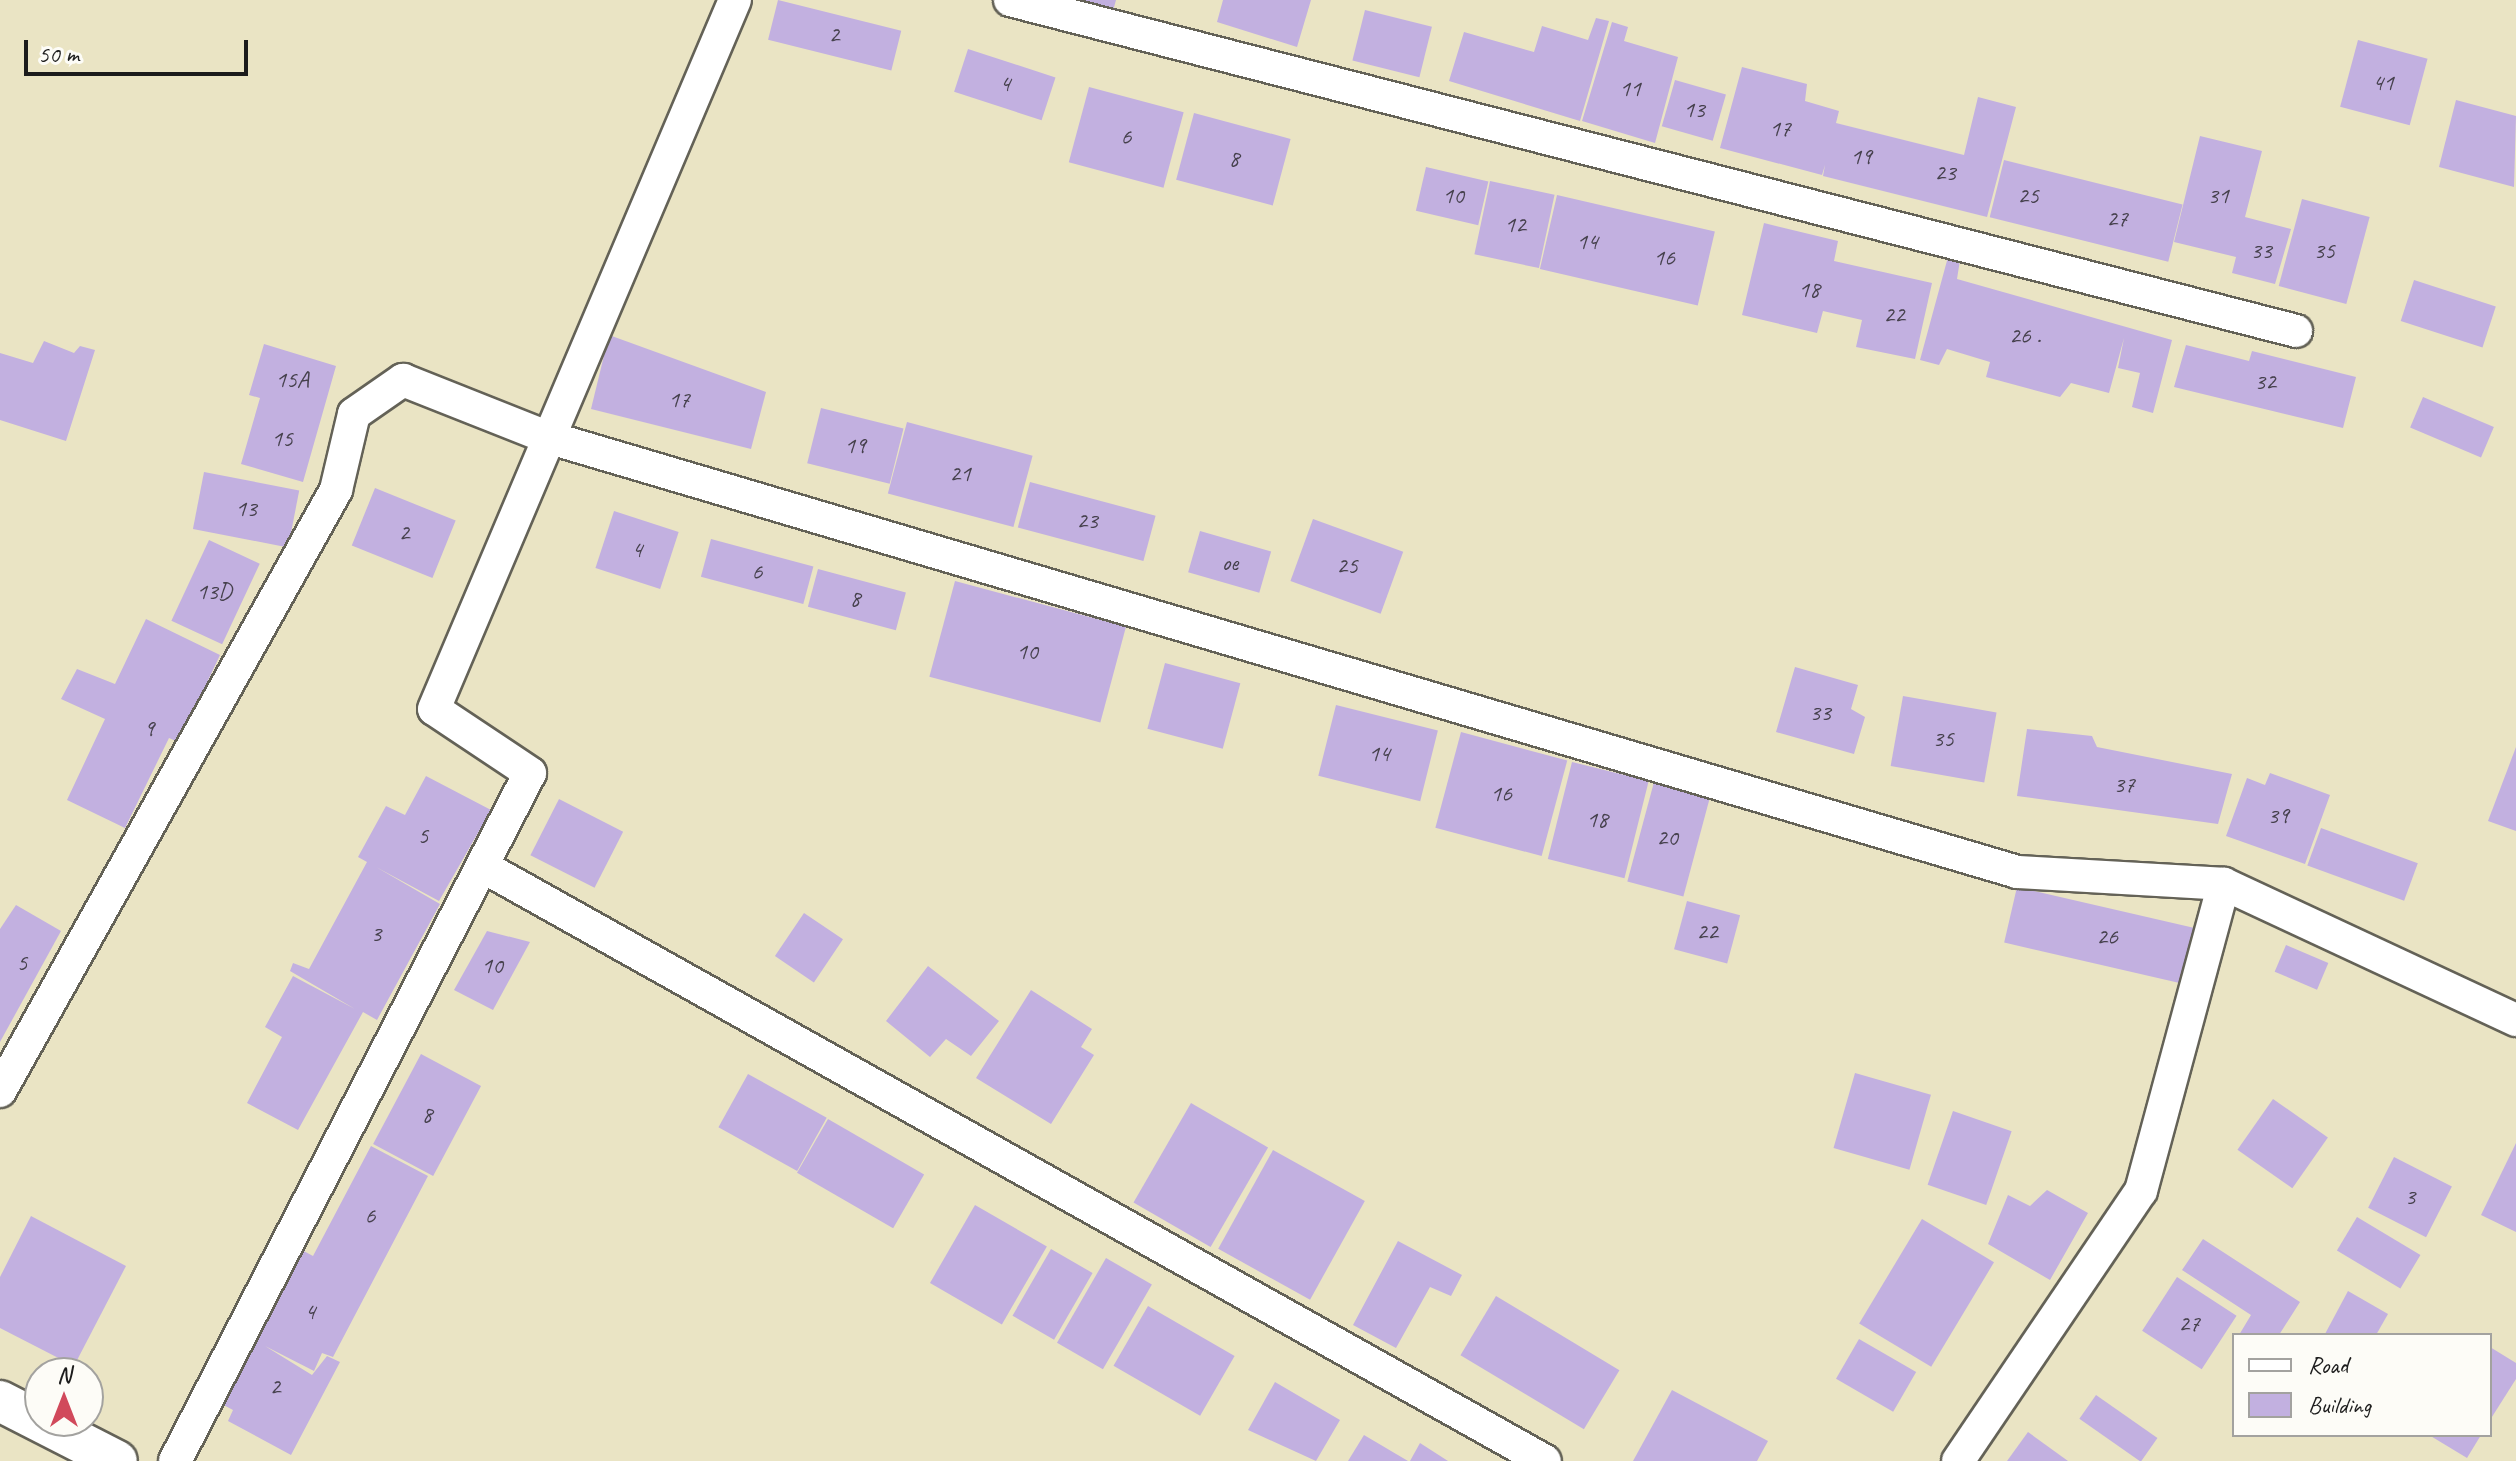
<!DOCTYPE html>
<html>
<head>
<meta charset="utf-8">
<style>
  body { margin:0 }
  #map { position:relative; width:2516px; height:1461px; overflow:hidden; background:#eae4c4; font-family:Caveat,sans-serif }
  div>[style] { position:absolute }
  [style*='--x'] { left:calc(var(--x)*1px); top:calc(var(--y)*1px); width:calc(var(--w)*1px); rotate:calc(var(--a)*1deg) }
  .building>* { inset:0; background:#c2b0e0; transform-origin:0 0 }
  .roads { filter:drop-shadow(2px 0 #646257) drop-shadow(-2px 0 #646257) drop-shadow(0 2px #646257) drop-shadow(0 -2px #646257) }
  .minor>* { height:32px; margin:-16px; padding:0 16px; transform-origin:16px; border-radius:16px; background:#fff }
  .tertiary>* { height:40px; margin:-20px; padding:0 20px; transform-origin:20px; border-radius:20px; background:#fff }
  span { translate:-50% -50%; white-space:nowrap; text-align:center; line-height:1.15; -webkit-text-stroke:6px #fdfcf7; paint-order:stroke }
  .number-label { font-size:24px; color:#46414d }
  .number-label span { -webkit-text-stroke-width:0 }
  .legend { position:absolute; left:2232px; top:1333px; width:260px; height:104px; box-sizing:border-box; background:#fdfcf7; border:2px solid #a3a29f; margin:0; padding:10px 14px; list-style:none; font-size:24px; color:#1c1c1c }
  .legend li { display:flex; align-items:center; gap:16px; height:40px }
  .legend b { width:40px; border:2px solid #a3a29f }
  .north { position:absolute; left:24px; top:1357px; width:80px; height:80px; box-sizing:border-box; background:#fdfcf7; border:2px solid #a3a29f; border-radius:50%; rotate:0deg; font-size:22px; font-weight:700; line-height:32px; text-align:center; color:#1c1c1c }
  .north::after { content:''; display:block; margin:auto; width:28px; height:36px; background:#d1495b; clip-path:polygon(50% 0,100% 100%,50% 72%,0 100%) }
  .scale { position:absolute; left:24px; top:40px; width:224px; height:36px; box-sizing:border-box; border:4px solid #1c1c1c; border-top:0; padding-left:10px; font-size:24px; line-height:28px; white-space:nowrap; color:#1c1c1c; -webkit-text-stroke:6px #fdfcf7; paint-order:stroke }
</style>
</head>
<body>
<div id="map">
  <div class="building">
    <div style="left:778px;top:0;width:127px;height:41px;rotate:14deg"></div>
    <div style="clip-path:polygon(1080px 0,1116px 0,1113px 11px)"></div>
    <div style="clip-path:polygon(1223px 0,1311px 0,1297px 47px,1217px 22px)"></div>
    <div style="left:1365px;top:10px;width:69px;height:52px;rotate:14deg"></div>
    <div style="clip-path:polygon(1596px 18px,1609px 21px,1580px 121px,1449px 81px,1464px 32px,1534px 52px,1542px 26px,1588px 40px)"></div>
    <div style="clip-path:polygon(1612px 22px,1628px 27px,1624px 41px,1678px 57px,1655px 143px,1582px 121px)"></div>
    <div style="left:2358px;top:40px;width:72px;height:69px;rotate:15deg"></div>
    <div style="left:968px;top:49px;width:92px;height:45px;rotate:18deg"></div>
    <div style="clip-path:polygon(1742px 67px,1807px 84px,1805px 101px,1839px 111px,1836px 123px,1964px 155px,1978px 97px,2016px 107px,1987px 217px,1823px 176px,1825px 165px,1822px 175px,1720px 148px)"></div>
    <div style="left:1675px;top:80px;width:53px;height:48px;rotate:16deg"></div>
    <div style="left:1089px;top:87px;width:98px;height:78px;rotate:15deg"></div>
    <div style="clip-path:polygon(2456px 100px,2516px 116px,2514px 187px,2439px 167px)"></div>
    <div style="left:1194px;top:113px;width:100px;height:69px;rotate:15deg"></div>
    <div style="clip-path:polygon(2200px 136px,2262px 151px,2245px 217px,2291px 229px,2275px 284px,2232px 273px,2236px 257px,2174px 242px)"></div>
    <div style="left:2004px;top:160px;width:184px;height:59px;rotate:14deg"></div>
    <div style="left:1426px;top:167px;width:64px;height:45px;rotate:13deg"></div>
    <div style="left:1490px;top:181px;width:66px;height:75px;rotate:12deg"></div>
    <div style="left:1557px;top:195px;width:162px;height:76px;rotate:13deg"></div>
    <div style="left:2302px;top:199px;width:70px;height:90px;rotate:15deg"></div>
    <div style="clip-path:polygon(1764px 223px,1838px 241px,1834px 261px,1932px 283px,1915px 359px,1856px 347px,1862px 320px,1823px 311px,1817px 333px,1742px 315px)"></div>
    <div style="clip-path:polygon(1948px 257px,1960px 260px,1957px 279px,2172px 340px,2153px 413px,2132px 407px,2140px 373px,2118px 368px,2124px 338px,2109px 393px,2071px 383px,2060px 397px,1986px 377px,1990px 362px,1947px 349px,1939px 365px,1920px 360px)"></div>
    <div style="left:2414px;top:280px;width:86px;height:43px;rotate:18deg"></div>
    <div style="clip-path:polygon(609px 335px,766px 392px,751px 449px,591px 409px)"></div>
    <div style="clip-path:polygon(44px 341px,74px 353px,80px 346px,95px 350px,66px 441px,0 420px,0 353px,33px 363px)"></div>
    <div style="clip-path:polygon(264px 344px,336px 366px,303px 482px,241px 464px,260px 398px,249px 395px)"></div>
    <div style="clip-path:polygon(2186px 345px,2249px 361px,2252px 351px,2356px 377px,2343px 428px,2174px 387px)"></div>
    <div style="left:2423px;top:397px;width:77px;height:33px;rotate:23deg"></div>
    <div style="left:821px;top:408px;width:85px;height:57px;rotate:14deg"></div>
    <div style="left:907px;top:422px;width:130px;height:74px;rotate:15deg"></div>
    <div style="left:204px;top:472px;width:97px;height:58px;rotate:11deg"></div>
    <div style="left:1030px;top:482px;width:130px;height:47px;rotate:15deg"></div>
    <div style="left:375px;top:488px;width:87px;height:62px;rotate:22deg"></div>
    <div style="left:614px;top:511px;width:68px;height:60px;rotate:18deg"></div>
    <div style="left:1313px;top:519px;width:96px;height:66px;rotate:20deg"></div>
    <div style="left:1200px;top:531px;width:74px;height:43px;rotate:16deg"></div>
    <div style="left:711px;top:539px;width:106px;height:39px;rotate:15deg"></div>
    <div style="left:209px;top:540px;width:56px;height:89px;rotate:25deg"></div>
    <div style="left:818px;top:569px;width:91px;height:39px;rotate:15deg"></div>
    <div style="left:955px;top:581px;width:177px;height:99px;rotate:15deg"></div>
    <div style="clip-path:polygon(146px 619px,220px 655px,192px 714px,201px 720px,190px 747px,169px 738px,125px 828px,67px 800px,105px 719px,61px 699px,77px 669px,115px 684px)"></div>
    <div style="left:1165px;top:663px;width:78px;height:68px;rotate:15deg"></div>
    <div style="clip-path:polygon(1795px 667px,1858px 685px,1851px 709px,1865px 717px,1854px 754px,1776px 732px)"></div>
    <div style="left:1903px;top:696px;width:95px;height:71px;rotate:10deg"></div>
    <div style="left:1336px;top:705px;width:105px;height:73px;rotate:14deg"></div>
    <div style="clip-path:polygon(2027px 729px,2092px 736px,2097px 747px,2232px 774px,2218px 824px,2017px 796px)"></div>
    <div style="left:1461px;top:732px;width:110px;height:99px;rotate:15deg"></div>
    <div style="clip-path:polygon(2516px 747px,2516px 831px,2488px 821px)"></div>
    <div style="left:1572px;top:762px;width:79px;height:100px;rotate:14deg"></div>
    <div style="clip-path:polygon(2270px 773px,2330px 795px,2305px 864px,2226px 836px,2247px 778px,2265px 785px)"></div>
    <div style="clip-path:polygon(426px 776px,491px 810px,439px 901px,376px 867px,440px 904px,377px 1020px,363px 1012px,298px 1130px,247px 1103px,282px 1037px,265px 1027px,293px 976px,355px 1009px,290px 971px,293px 963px,309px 969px,367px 862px,358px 857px,386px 806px,405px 815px)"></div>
    <div style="left:1654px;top:782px;width:58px;height:103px;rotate:15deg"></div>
    <div style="left:559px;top:799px;width:72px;height:63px;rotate:27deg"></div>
    <div style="left:2321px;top:828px;width:103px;height:40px;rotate:20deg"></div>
    <div style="left:2017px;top:887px;width:200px;height:57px;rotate:13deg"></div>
    <div style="left:1687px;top:901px;width:55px;height:50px;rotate:15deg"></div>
    <div style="clip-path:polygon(16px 905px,61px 931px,0 1042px,0 929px)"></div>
    <div style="left:804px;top:913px;width:47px;height:52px;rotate:34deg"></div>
    <div style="clip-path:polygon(487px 931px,530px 942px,493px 1010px,454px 990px)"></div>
    <div style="left:2286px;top:945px;width:46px;height:29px;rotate:23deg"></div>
    <div style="clip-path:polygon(928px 966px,999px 1021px,971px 1056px,946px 1039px,930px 1057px,886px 1021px)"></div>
    <div style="clip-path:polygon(1031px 990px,1092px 1029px,1081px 1047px,1094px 1055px,1051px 1124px,976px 1078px)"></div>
    <div style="left:421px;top:1054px;width:68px;height:102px;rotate:28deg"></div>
    <div style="left:1855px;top:1073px;width:79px;height:78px;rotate:16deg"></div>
    <div style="left:748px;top:1074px;width:90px;height:61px;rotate:29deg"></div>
    <div style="left:2273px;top:1099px;width:67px;height:62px;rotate:35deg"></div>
    <div style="left:1191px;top:1103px;width:89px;height:115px;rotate:30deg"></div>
    <div style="left:1953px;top:1111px;width:62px;height:78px;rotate:19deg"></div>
    <div style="left:828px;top:1119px;width:111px;height:62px;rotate:30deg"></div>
    <div style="clip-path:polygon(2516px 1143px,2516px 1232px,2481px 1215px)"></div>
    <div style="clip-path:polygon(371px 1146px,428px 1176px,333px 1357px,322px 1353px,314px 1371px,265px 1346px,312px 1375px,327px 1356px,340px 1362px,291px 1455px,228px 1421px,233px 1410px,216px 1401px,298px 1248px,313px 1256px)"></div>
    <div style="left:1273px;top:1150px;width:105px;height:113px;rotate:29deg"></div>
    <div style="left:2394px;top:1157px;width:65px;height:57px;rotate:27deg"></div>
    <div style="clip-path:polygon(2047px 1190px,2088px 1213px,2050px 1280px,1988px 1244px,2008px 1195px,2030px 1206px)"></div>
    <div style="left:975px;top:1205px;width:83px;height:90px;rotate:30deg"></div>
    <div style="clip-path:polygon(31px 1216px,126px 1266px,74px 1366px,0 1328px,0 1277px)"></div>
    <div style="left:2357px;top:1217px;width:74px;height:39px;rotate:31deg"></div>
    <div style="left:1922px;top:1219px;width:84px;height:122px;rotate:31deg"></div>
    <div style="clip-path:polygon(2203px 1239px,2300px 1302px,2279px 1335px,2239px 1335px,2251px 1315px,2182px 1270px)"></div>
    <div style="clip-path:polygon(1398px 1241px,1462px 1275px,1451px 1296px,1430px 1287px,1396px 1348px,1353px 1325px)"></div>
    <div style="left:1051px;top:1249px;width:48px;height:77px;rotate:30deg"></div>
    <div style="left:1106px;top:1258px;width:53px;height:98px;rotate:30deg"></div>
    <div style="left:2177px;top:1277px;width:71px;height:64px;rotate:33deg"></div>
    <div style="clip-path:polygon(2348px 1291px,2388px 1314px,2376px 1335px,2325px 1334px)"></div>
    <div style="left:1496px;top:1296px;width:144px;height:69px;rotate:31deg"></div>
    <div style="left:1148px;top:1306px;width:100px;height:69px;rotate:30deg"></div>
    <div style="left:1859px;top:1339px;width:66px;height:46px;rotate:30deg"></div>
    <div style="clip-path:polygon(2490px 1347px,2516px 1363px,2516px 1379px,2490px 1420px)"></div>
    <div style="clip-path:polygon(1275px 1382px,1340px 1420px,1316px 1461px,1248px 1430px)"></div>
    <div style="clip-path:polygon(1672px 1390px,1768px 1441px,1757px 1461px,1633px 1461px)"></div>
    <div style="left:2096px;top:1395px;width:75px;height:29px;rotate:35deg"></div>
    <div style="clip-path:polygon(2028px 1432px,2068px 1461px,2007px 1461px)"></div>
    <div style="clip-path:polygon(1364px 1435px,1408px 1461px,1348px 1461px)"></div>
    <div style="clip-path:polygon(2429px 1435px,2481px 1435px,2467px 1458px)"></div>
    <div style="clip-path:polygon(1420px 1443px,1448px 1461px,1410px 1461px)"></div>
  </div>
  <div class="roads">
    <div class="minor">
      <div style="--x:1010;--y:0;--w:1328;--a:14.43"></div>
      <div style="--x:482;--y:866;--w:1218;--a:29.24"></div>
      <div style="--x:0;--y:1091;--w:689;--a:-60.79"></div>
      <div style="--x:336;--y:490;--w:78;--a:-76.7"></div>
      <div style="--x:354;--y:414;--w:60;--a:-34.8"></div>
      <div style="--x:403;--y:380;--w:155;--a:21.6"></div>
      <div style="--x:547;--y:437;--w:1533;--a:16.48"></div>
      <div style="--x:2017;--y:872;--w:207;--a:3.3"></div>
      <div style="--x:2224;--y:884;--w:322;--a:25"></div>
      <div style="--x:175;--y:1461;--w:774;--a:-62.71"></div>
      <div style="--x:530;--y:773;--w:115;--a:-146.3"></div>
      <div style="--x:434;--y:709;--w:770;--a:-67"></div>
      <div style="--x:1958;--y:1461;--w:326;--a:-55.9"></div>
      <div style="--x:2141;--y:1191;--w:318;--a:-74.9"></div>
    </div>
    <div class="tertiary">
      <div style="--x:0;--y:1401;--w:131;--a:27.1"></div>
    </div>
  </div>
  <div class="number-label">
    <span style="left:834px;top:35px">2</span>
    <span style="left:2383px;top:83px">41</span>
    <span style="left:1005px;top:84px">4</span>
    <span style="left:1630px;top:89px">11</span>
    <span style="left:1694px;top:110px">13</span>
    <span style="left:1780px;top:129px">17</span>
    <span style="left:1126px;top:137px">6</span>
    <span style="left:1861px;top:157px">19</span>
    <span style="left:1234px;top:159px">8</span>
    <span style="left:1945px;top:173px">23</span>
    <span style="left:1453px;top:196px">10</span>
    <span style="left:2028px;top:196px">25</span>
    <span style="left:2218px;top:196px">31</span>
    <span style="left:2117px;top:219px">27</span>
    <span style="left:1515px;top:225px">12</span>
    <span style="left:1587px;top:242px">14</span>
    <span style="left:2261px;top:251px">33</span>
    <span style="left:2324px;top:251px">35</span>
    <span style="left:1664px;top:258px">16</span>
    <span style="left:1809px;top:290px">18</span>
    <span style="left:1894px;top:315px">22</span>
    <span style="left:2025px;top:336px">26 .</span>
    <span style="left:292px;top:380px">15A</span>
    <span style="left:2265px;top:382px">32</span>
    <span style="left:679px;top:400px">17</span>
    <span style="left:282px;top:439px">15</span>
    <span style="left:855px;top:446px">19</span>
    <span style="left:960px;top:474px">21</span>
    <span style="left:246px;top:509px">13</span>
    <span style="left:1087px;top:521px">23</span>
    <span style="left:404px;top:533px">2</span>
    <span style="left:637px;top:550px">4</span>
    <span style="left:1230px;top:563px">oe</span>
    <span style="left:1347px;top:566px">25</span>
    <span style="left:757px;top:572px">6</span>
    <span style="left:214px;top:592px">13D</span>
    <span style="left:855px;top:599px">8</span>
    <span style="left:1027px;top:652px">10</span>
    <span style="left:1820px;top:713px">33</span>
    <span style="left:149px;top:729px">9</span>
    <span style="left:1943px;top:739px">35</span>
    <span style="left:1379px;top:754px">14</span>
    <span style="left:2124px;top:785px">37</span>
    <span style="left:1501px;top:794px">16</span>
    <span style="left:2278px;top:816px">39</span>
    <span style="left:1597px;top:820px">18</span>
    <span style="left:423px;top:836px">5</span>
    <span style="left:1667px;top:838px">20</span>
    <span style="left:1707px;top:932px">22</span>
    <span style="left:376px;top:934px">3</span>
    <span style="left:2107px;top:937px">26</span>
    <span style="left:22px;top:963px">5</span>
    <span style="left:492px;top:966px">10</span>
    <span style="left:427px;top:1115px">8</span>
    <span style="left:2410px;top:1197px">3</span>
    <span style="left:370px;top:1216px">6</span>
    <span style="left:310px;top:1312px">4</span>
    <span style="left:2189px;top:1324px">27</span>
    <span style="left:275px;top:1387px">2</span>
  </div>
  <ul class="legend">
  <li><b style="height:10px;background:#fff"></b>Road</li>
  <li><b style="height:22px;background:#c2b0e0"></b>Building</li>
  </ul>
  <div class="north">N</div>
  <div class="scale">50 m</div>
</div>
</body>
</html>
